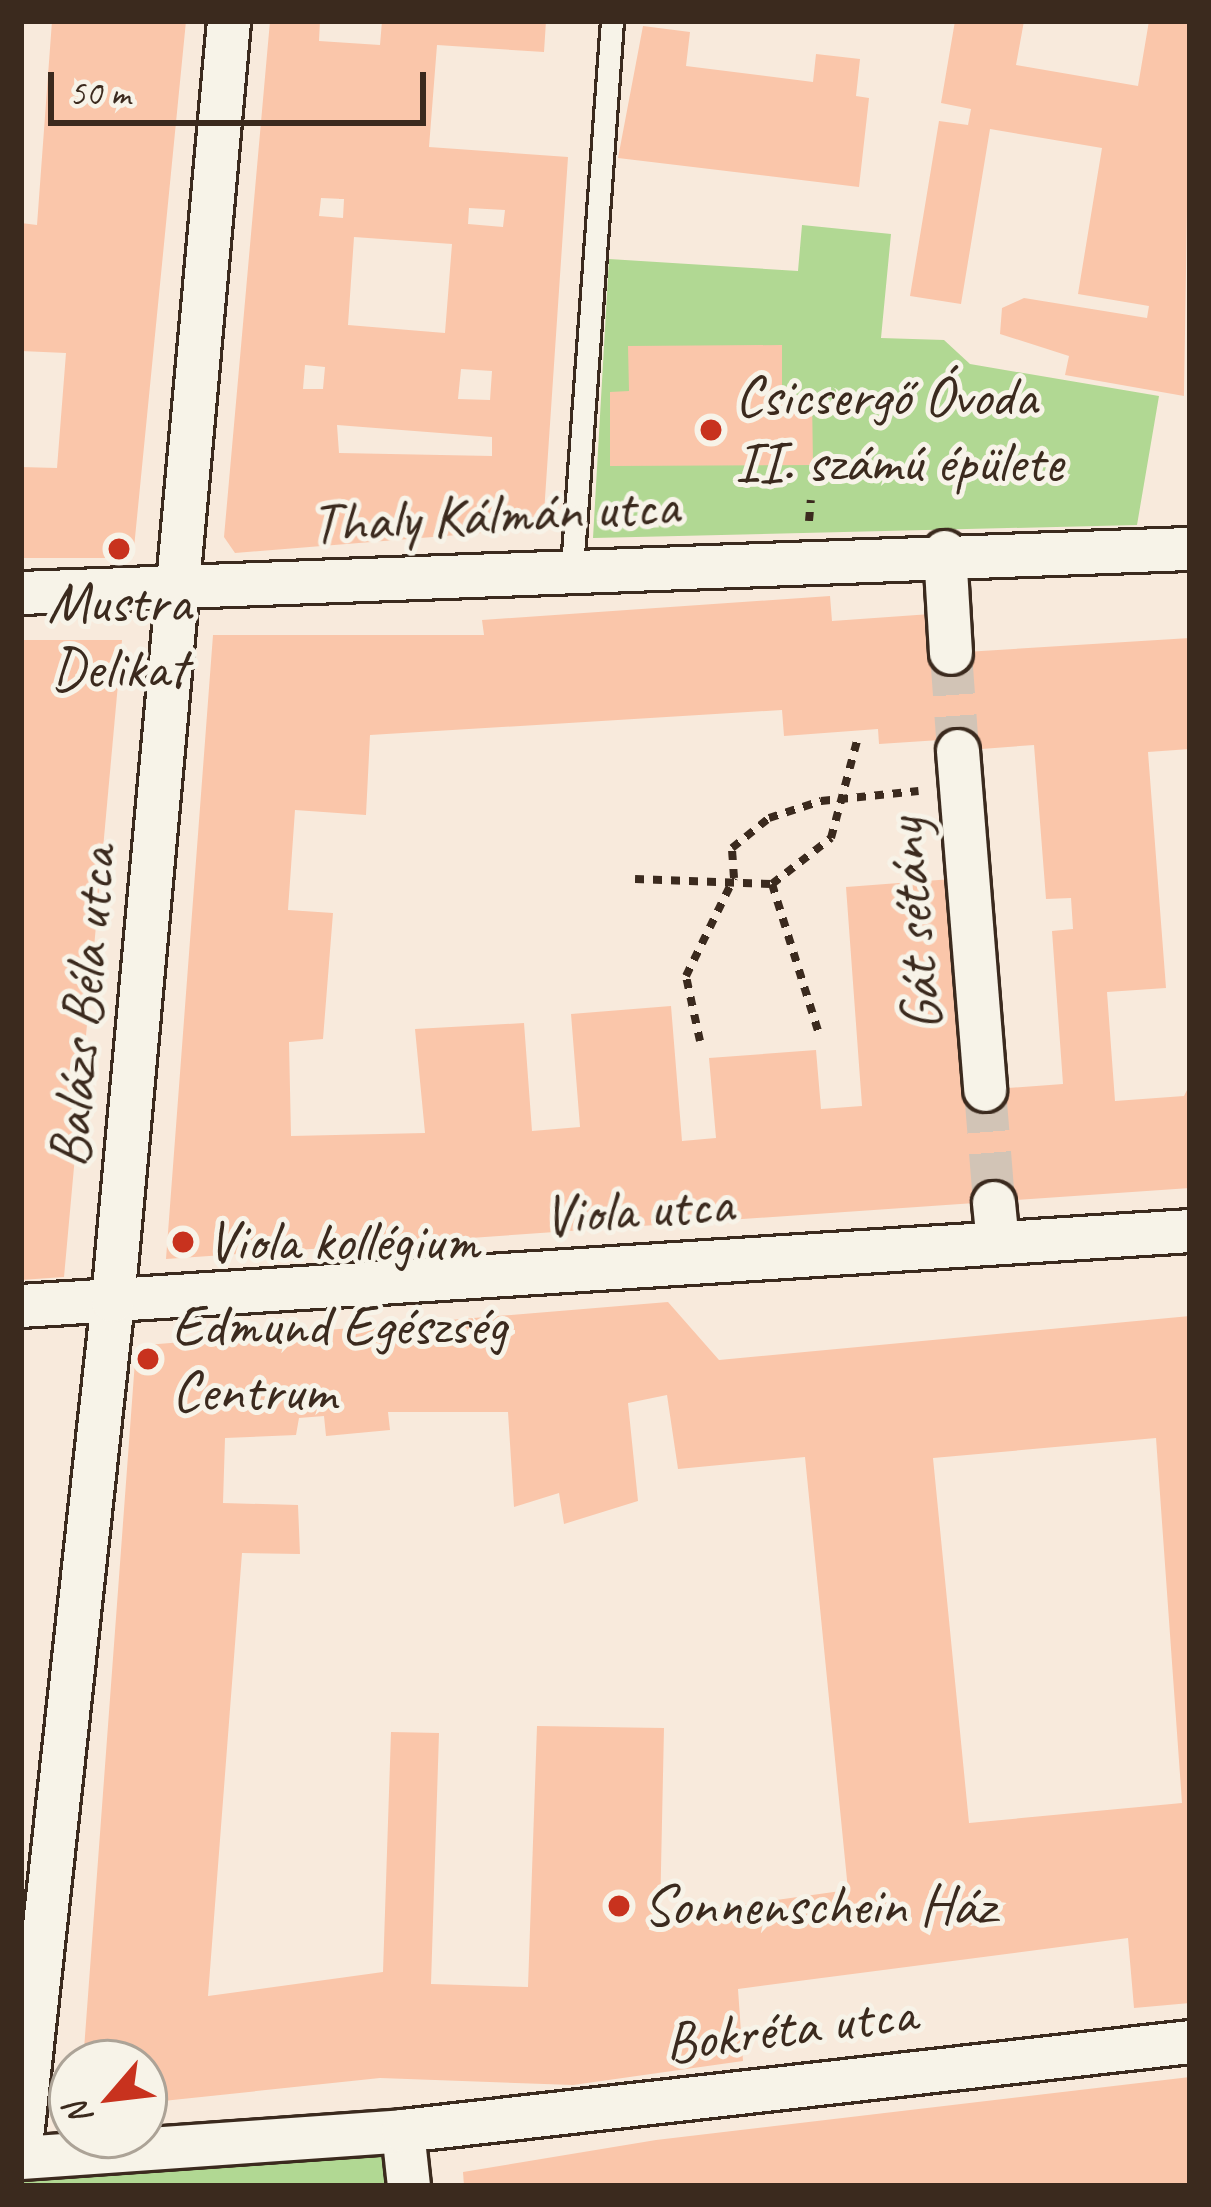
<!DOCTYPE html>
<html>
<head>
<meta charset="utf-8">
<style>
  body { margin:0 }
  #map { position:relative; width:1211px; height:2207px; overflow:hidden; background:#f8eadc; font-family:Caveat,sans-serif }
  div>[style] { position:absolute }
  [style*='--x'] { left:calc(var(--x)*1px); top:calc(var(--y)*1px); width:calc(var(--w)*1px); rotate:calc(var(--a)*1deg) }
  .green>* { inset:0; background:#b1d893 }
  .building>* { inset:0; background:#fac6aa }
  .street-tunnel>* { height:42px; margin-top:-21px; transform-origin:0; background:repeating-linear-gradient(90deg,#d2c4b6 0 42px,transparent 0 63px) }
  .path>* { height:8px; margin-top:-4px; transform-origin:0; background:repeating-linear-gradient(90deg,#3b2a1e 0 9px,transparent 0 18px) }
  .roads { filter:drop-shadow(3px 0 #3b2a1e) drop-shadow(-3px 0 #3b2a1e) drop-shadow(0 3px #3b2a1e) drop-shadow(0 -3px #3b2a1e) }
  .lane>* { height:21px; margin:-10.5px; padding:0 10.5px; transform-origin:10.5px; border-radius:10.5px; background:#f7f3e8 }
  .street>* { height:42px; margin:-21px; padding:0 21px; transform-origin:21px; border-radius:21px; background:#f7f3e8 }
  .dots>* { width:33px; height:33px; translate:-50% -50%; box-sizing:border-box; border:6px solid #f7f3e8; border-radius:50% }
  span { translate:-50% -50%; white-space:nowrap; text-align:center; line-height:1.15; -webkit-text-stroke:10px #f7f3e8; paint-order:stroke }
  .poi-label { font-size:57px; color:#3b2a1e }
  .left { translate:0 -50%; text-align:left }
  .street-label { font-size:57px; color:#3b2a1e }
  .frame { position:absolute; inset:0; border:24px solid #3b2a1e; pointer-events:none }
  .north { position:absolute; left:48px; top:2039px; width:120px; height:120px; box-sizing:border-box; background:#f7f3e8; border:3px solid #aca397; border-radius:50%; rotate:242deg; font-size:33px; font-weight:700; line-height:48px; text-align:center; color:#3b2a1e }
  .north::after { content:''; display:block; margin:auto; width:42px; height:54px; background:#c8321e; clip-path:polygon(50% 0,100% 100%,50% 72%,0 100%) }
  .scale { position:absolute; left:48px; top:72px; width:378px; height:54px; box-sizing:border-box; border:6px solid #3b2a1e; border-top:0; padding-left:15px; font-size:36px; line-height:42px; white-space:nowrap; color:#3b2a1e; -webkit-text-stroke:9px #f7f3e8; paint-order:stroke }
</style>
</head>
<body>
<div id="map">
  <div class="green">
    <div style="clip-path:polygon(802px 225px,891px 234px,881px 338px,944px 340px,970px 364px,1159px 396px,1137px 525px,593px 538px,609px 259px,798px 271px)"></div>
    <div style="clip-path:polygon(403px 2131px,409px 2186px,21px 2186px,21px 2158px)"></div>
  </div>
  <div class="building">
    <div style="clip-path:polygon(52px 21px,186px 21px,133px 558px,21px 558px,21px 467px,57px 468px,66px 353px,21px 351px,21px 223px,37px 225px)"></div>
    <div style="clip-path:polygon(evenodd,270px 21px,320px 21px,319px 41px,380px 45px,382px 21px,546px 21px,544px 52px,437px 45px,429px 147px,568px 157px,543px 528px,235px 553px,224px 537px,270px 21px,321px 198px,344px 199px,343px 218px,319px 216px,321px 198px,270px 21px,469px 208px,505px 210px,503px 227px,468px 224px,469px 208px,270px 21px,354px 237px,452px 244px,445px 333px,348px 325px,354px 237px,270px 21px,305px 365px,325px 367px,323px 389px,303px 389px,305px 365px,270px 21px,461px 369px,492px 371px,490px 400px,458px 399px,461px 369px,270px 21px,337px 425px,492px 437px,492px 456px,339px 453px,337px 425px)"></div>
    <div style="clip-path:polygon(955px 21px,1024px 21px,1016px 65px,1138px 86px,1149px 21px,1190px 21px,1184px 396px,1065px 375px,1069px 356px,1000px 334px,1002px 308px,1024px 298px,1147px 318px,1149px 306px,1078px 294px,1102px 148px,990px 129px,961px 304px,910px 296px,939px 121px,968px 125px,971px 109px,941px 103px)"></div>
    <div style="clip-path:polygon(643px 26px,690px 32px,686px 66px,813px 82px,816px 54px,860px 59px,856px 96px,869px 98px,859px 187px,618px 158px)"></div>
    <div style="clip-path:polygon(782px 345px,782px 395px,812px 395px,813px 465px,610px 466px,610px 392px,629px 391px,628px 346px)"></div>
    <div style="clip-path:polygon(evenodd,830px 596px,832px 621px,931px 614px,933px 654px,1190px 638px,1190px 749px,1148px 752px,1166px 988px,1107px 992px,1115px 1101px,1184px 1096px,1190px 1084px,1190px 1188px,166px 1259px,213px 635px,484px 635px,482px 620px,830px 596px,782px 710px,784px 736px,878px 729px,879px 744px,940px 740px,941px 752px,1034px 745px,1046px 899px,1071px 898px,1073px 929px,1052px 931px,1063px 1084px,968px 1091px,952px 879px,846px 887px,862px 1106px,821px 1109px,816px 1050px,709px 1058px,716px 1138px,682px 1141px,671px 1006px,571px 1014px,580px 1127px,532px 1131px,524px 1023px,415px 1029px,425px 1133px,291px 1136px,289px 1042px,323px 1039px,333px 913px,288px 910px,295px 810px,366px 815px,370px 735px,782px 710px)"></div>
    <div style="clip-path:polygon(21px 640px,122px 640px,64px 1277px,21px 1280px)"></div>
    <div style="clip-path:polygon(evenodd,668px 1302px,719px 1360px,1190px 1316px,1190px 2003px,1134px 2008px,1128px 1938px,738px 1989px,743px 2061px,573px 2085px,380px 2078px,144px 2103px,144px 2063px,83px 2063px,135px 1361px,146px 1345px,668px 1302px,667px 1395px,678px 1469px,805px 1457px,848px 1890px,660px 1916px,664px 1728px,537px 1726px,528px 1987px,431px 1984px,439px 1733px,391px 1732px,383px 1972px,208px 1996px,242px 1553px,300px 1554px,298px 1505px,223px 1503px,225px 1438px,296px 1435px,299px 1418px,324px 1416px,326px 1436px,390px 1430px,388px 1412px,508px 1412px,514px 1507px,559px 1493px,564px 1524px,638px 1501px,628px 1403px,667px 1395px,668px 1302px,1156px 1438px,1182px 1803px,969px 1823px,933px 1458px,1156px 1438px)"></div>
    <div style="clip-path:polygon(1190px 2077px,1190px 2186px,464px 2186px,463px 2172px,656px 2140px)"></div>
  </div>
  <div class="street-tunnel">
    <div style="--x:951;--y:653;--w:98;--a:85.9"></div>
    <div style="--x:985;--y:1090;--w:113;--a:85.4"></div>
  </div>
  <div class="path">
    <div style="--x:809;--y:521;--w:21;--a:-85"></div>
    <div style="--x:635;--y:879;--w:137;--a:2.1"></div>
    <div style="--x:772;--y:884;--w:75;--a:-37.9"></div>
    <div style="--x:831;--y:838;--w:100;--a:-75"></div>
    <div style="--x:772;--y:884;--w:157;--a:72.6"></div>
    <div style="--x:700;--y:1041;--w:66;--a:-102.2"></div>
    <div style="--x:686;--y:976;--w:109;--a:-63.9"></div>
    <div style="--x:734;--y:878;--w:30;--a:-94"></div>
    <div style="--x:732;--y:848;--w:48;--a:-39"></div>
    <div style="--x:769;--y:818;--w:55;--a:-18.1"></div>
    <div style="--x:821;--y:801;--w:98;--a:-5.9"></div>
  </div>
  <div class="roads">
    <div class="lane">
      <div style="--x:572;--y:568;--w:548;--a:-85.82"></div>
    </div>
    <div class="street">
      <div style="--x:945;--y:552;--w:101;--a:86.6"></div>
      <div style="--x:21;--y:593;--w:1170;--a:-2.16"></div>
      <div style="--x:958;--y:751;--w:340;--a:85.4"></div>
      <div style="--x:994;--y:1203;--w:40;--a:84.3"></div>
      <div style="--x:21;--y:1306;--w:1171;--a:-3.67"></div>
      <div style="--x:403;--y:2131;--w:55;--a:83.8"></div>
      <div style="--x:21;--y:2146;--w:850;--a:-83.79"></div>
      <div style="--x:113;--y:1301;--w:1285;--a:-84.82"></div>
      <div style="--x:21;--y:2158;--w:383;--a:-4"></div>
      <div style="--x:403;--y:2131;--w:792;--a:-6.45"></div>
    </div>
  </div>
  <div class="dots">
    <div style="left:711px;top:430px;background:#c8321e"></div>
    <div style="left:119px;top:549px;background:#c8321e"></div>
    <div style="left:183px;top:1242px;background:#c8321e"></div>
    <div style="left:148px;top:1359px;background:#c8321e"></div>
    <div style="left:619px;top:1906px;background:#c8321e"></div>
  </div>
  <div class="poi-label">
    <span class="left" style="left:735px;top:430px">Csicsergő Óvoda<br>II. számú épülete</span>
    <span style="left:119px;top:636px">Mustra<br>Delikat</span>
    <span class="left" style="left:207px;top:1242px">Viola kollégium</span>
    <span class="left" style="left:172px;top:1359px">Edmund Egészség<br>Centrum</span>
    <span class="left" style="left:643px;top:1906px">Sonnenschein Ház</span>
  </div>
  <div class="street-label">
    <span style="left:495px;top:515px;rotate:-3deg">Thaly Kálmán utca</span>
    <span style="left:914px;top:925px;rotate:-95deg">Gát sétány</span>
    <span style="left:83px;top:1007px;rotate:-85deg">Balázs Béla utca</span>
    <span style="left:638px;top:1210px;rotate:-4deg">Viola utca</span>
    <span style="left:790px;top:2028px;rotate:-7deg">Bokréta utca</span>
  </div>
  <div class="frame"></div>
  <div class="north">N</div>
  <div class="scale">50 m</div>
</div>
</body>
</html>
